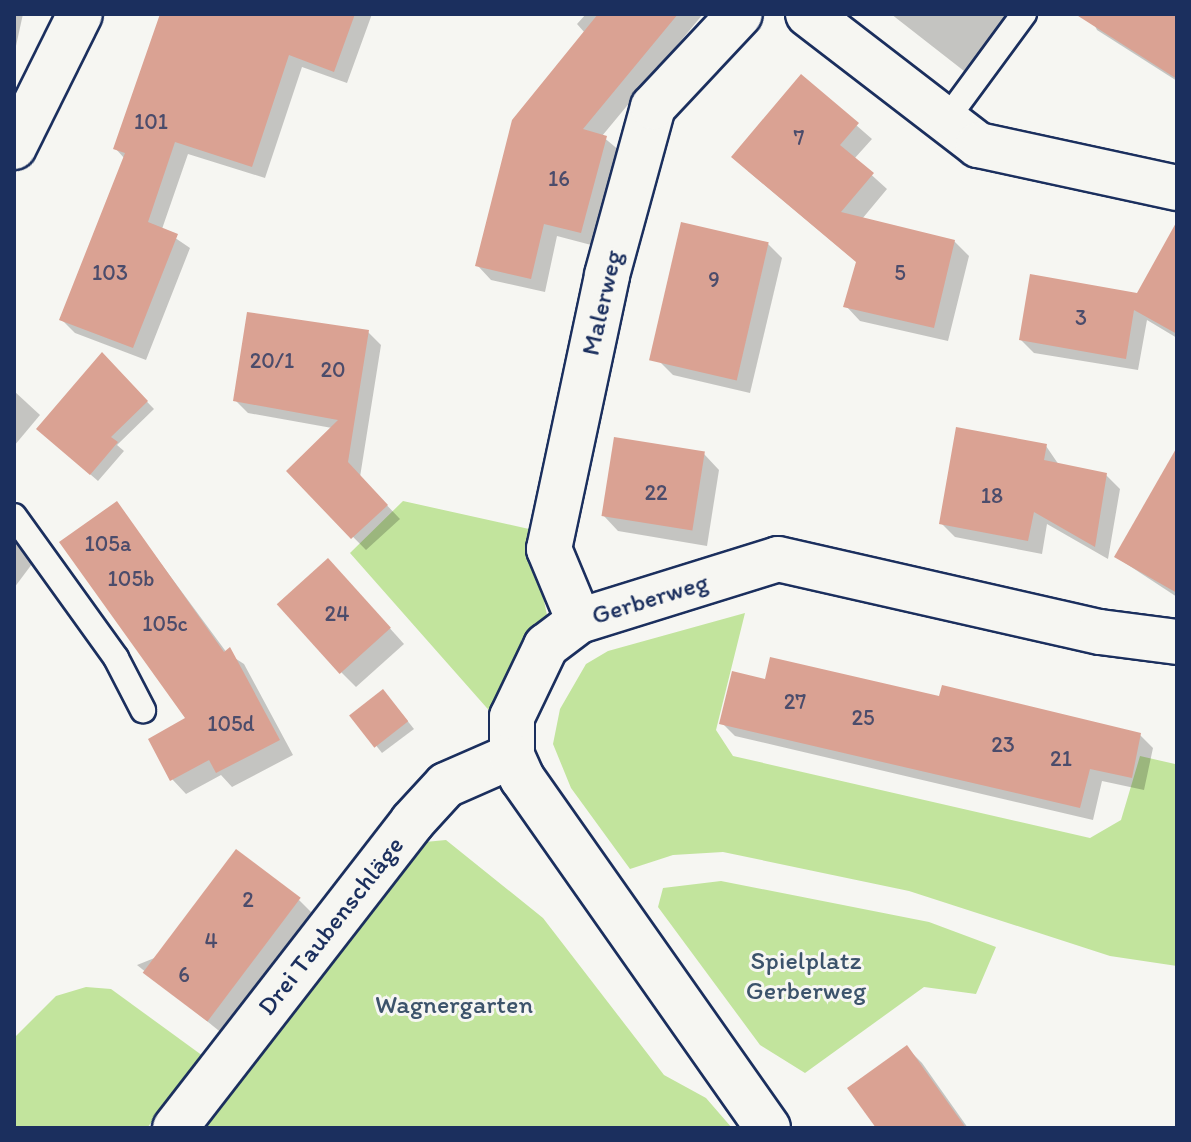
<!DOCTYPE html>
<html>
<head>
<meta charset="utf-8">
<style>
  body { margin:0 }
  #map { position:relative; width:1191px; height:1142px; overflow:hidden; background:#f6f6f2; font-family:Itim,sans-serif }
  div>[style] { position:absolute }
  [style*='--x'] { left:calc(var(--x)*1px); top:calc(var(--y)*1px); width:calc(var(--w)*1px); rotate:calc(var(--a)*1deg) }
  .green>* { inset:0; background:#c2e49d }
  .shadow>* { inset:0; background:#0003 }
  .building>* { inset:0; background:#daa293; transform-origin:0 0 }
  .roads { filter:drop-shadow(2px 0 #1b2f5e) drop-shadow(-2px 0 #1b2f5e) drop-shadow(0 2px #1b2f5e) drop-shadow(0 -2px #1b2f5e) }
  .lane>* { height:24px; margin:-12px; padding:0 12px; transform-origin:12px; border-radius:12px; background:#f6f6f2 }
  .street>* { height:44px; margin:-22px; padding:0 22px; transform-origin:22px; border-radius:22px; background:#f6f6f2 }
  .secondary>* { height:44px; margin:-22px; padding:0 22px; transform-origin:22px; border-radius:22px; background:#f6f6f2 }
  span { translate:-50% -50%; white-space:nowrap; text-align:center; line-height:1.15; -webkit-text-stroke:6px #f6f6f2; paint-order:stroke }
  .number-label { font-size:22px; color:#4b4c6b }
  .number-label span { -webkit-text-stroke-width:0 }
  .street-label { font-size:26px; color:#1b2f5e }
  .park-label { font-size:26px; color:#3c536b }
  .frame { position:absolute; inset:0; border:16px solid #1b2f5e; pointer-events:none }
</style>
</head>
<body>
<div id="map">
  <div class="green">
    <div style="clip-path:polygon(403px 501px,529px 529px,547px 615px,501px 683px,501px 724px,350px 553px)"></div>
    <div style="clip-path:polygon(745px 613px,716px 730px,733px 756px,1090px 838px,1121px 820px,1140px 756px,1175px 764px,1177px 758px,1177px 966px,1110px 956px,909px 891px,723px 852px,673px 855px,630px 869px,571px 788px,553px 744px,560px 709px,586px 664px,608px 651px)"></div>
    <div style="clip-path:polygon(446px 840px,543px 918px,664px 1075px,706px 1098px,732px 1128px,201px 1128px,425px 842px)"></div>
    <div style="clip-path:polygon(721px 881px,929px 922px,996px 947px,976px 994px,924px 987px,805px 1073px,760px 1045px,658px 907px,663px 888px)"></div>
    <div style="clip-path:polygon(86px 987px,111px 989px,203px 1056px,147px 1128px,14px 1128px,14px 1038px,56px 996px)"></div>
  </div>
  <div class="shadow">
    <div style="clip-path:polygon(14px 14px,23px 14px,14px 55px)"></div>
    <div style="clip-path:polygon(161px 14px,372px 14px,347px 83px,302px 67px,265px 178px,188px 154px,162px 229px,190px 248px,146px 360px,75px 333px,62px 320px,125px 159px,115px 148px)"></div>
    <div style="clip-path:polygon(586px 14px,703px 14px,602px 136px,620px 151px,595px 246px,557px 236px,545px 292px,491px 280px,478px 266px,585px 33px,577px 24px)"></div>
    <div style="clip-path:polygon(891px 14px,1016px 14px,997px 58px,982px 48px,964px 71px)"></div>
    <div style="clip-path:polygon(1089px 14px,1177px 14px,1177px 81px,1097px 30px)"></div>
    <div style="clip-path:polygon(801px 77px,872px 139px,854px 159px,887px 189px,862px 219px,954px 241px,969px 256px,948px 341px,860px 321px,846px 306px,858px 263px,748px 171px)"></div>
    <div style="clip-path:polygon(768px 244px,782px 258px,750px 393px,673px 375px,659px 361px)"></div>
    <div style="clip-path:polygon(1177px 247px,1177px 338px,1147px 320px,1138px 370px,1034px 353px,1021px 340px,1138px 295px)"></div>
    <div style="clip-path:polygon(368px 332px,381px 345px,360px 477px,400px 519px,366px 550px,288px 471px,332px 428px,248px 413px,235px 400px)"></div>
    <div style="clip-path:polygon(102px 355px,154px 409px,117px 445px,124px 451px,98px 481px,46px 436px)"></div>
    <div style="clip-path:polygon(14px 391px,40px 415px,14px 446px)"></div>
    <div style="clip-path:polygon(1046px 446px,1059px 465px,1106px 475px,1120px 489px,1108px 559px,1047px 524px,1042px 554px,955px 537px,941px 523px)"></div>
    <div style="clip-path:polygon(1177px 451px,1177px 597px,1116px 557px)"></div>
    <div style="clip-path:polygon(704px 454px,719px 470px,707px 546px,618px 531px,603px 515px)"></div>
    <div style="clip-path:polygon(117px 504px,227px 653px,244px 664px,293px 755px,232px 787px,221px 775px,186px 794px,172px 779px,188px 719px)"></div>
    <div style="clip-path:polygon(14px 536px,32px 564px,14px 588px)"></div>
    <div style="clip-path:polygon(343px 576px,404px 644px,356px 687px,341px 672px)"></div>
    <div style="clip-path:polygon(766px 681px,941px 698px,1140px 735px,1153px 748px,1144px 790px,1102px 781px,1093px 820px,735px 736px,722px 723px)"></div>
    <div style="clip-path:polygon(390px 699px,414px 729px,382px 753px,352px 715px)"></div>
    <div style="clip-path:polygon(299px 900px,314px 915px,223px 1034px,137px 965px)"></div>
    <div style="clip-path:polygon(907px 1048px,922px 1063px,968px 1128px,878px 1128px)"></div>
  </div>
  <div class="building">
    <div style="clip-path:polygon(160px 14px,355px 14px,334px 72px,289px 55px,252px 167px,175px 142px,148px 222px,178px 234px,133px 348px,59px 320px,125px 153px,113px 149px)"></div>
    <div style="clip-path:polygon(598px 14px,678px 14px,583px 129px,607px 136px,581px 233px,544px 224px,531px 279px,475px 266px,512px 120px)"></div>
    <div style="clip-path:polygon(1075px 14px,1177px 14px,1177px 79px)"></div>
    <div style="clip-path:polygon(801px 74px,859px 123px,840px 145px,874px 173px,841px 212px,955px 240px,934px 328px,843px 307px,856px 262px,731px 157px)"></div>
    <div style="clip-path:polygon(1177px 221px,1177px 334px,1134px 310px,1126px 359px,1019px 340px,1030px 274px,1137px 293px)"></div>
    <div style="left:681px;top:222px;width:90px;height:142px;rotate:13deg"></div>
    <div style="clip-path:polygon(247px 312px,369px 330px,348px 462px,388px 505px,351px 539px,286px 471px,338px 420px,233px 401px)"></div>
    <div style="clip-path:polygon(102px 352px,148px 401px,111px 437px,118px 442px,90px 475px,36px 429px)"></div>
    <div style="clip-path:polygon(956px 427px,1047px 444px,1044px 460px,1107px 473px,1095px 547px,1034px 512px,1028px 541px,939px 524px)"></div>
    <div style="left:614px;top:437px;width:92px;height:80px;rotate:9deg"></div>
    <div style="clip-path:polygon(1177px 447px,1177px 593px,1114px 557px)"></div>
    <div style="clip-path:polygon(117px 501px,224px 652px,230px 647px,280px 740px,216px 773px,209px 760px,170px 781px,148px 739px,185px 718px,59px 542px)"></div>
    <div style="left:328px;top:558px;width:94px;height:69px;rotate:48deg"></div>
    <div style="clip-path:polygon(770px 657px,939px 696px,942px 685px,1141px 733px,1132px 778px,1090px 769px,1080px 808px,719px 724px,732px 671px,765px 679px)"></div>
    <div style="left:383px;top:689px;width:41px;height:43px;rotate:52deg"></div>
    <div style="left:236px;top:849px;width:81px;height:155px;rotate:37deg"></div>
    <div style="clip-path:polygon(907px 1045px,966px 1128px,876px 1128px,847px 1088px)"></div>
  </div>
  <div class="roads">
    <div class="lane">
      <div style="--x:946;--y:120;--w:132;--a:-53.7"></div>
      <div style="--x:14;--y:516;--w:175;--a:54.3"></div>
      <div style="--x:116;--y:658;--w:59;--a:62.6"></div>
    </div>
    <div class="street">
      <div style="--x:808;--y:14;--w:215;--a:37.6"></div>
      <div style="--x:978;--y:145;--w:204;--a:12.2"></div>
      <div style="--x:579;--y:621;--w:78;--a:-112.6"></div>
      <div style="--x:549;--y:549;--w:280;--a:-78"></div>
      <div style="--x:607;--y:275;--w:174;--a:-74.7"></div>
      <div style="--x:653;--y:107;--w:127;--a:-46.9"></div>
      <div style="--x:175;--y:1128;--w:387;--a:-52.2"></div>
      <div style="--x:412;--y:822;--w:50;--a:-47.4"></div>
      <div style="--x:446;--y:785;--w:72;--a:-23.7"></div>
      <div style="--x:768;--y:1128;--w:428;--a:-125.1"></div>
      <div style="--x:522;--y:778;--w:24;--a:-114"></div>
      <div style="--x:512;--y:756;--w:39;--a:-90"></div>
      <div style="--x:512;--y:717;--w:79;--a:-64.4"></div>
      <div style="--x:546;--y:646;--w:41;--a:-37.1"></div>
      <div style="--x:579;--y:621;--w:208;--a:-17.3"></div>
      <div style="--x:778;--y:559;--w:330;--a:12.8"></div>
      <div style="--x:1100;--y:632;--w:78;--a:7.4"></div>
    </div>
    <div class="secondary">
      <div style="--x:14;--y:147;--w:148;--a:-63.6"></div>
    </div>
  </div>
  <div class="number-label">
    <span style="left:151px;top:122px">101</span>
    <span style="left:799px;top:138px">7</span>
    <span style="left:559px;top:179px">16</span>
    <span style="left:110px;top:273px">103</span>
    <span style="left:900px;top:273px">5</span>
    <span style="left:714px;top:280px">9</span>
    <span style="left:1081px;top:318px">3</span>
    <span style="left:272px;top:361px">20/1</span>
    <span style="left:333px;top:370px">20</span>
    <span style="left:656px;top:493px">22</span>
    <span style="left:992px;top:496px">18</span>
    <span style="left:108px;top:544px">105a</span>
    <span style="left:131px;top:579px">105b</span>
    <span style="left:337px;top:614px">24</span>
    <span style="left:165px;top:624px">105c</span>
    <span style="left:795px;top:702px">27</span>
    <span style="left:863px;top:718px">25</span>
    <span style="left:231px;top:724px">105d</span>
    <span style="left:1003px;top:745px">23</span>
    <span style="left:1061px;top:759px">21</span>
    <span style="left:248px;top:900px">2</span>
    <span style="left:211px;top:941px">4</span>
    <span style="left:184px;top:975px">6</span>
  </div>
  <div class="street-label">
    <span style="left:602px;top:303px;rotate:-77deg">Malerweg</span>
    <span style="left:650px;top:599px;rotate:-17deg">Gerberweg</span>
    <span style="left:331px;top:926px;rotate:-52deg">Drei Taubenschläge</span>
  </div>
  <div class="park-label">
    <span style="left:806px;top:976px">Spielplatz<br>Gerberweg</span>
    <span style="left:454px;top:1005px">Wagnergarten</span>
  </div>
  <div class="frame"></div>
</div>
</body>
</html>
